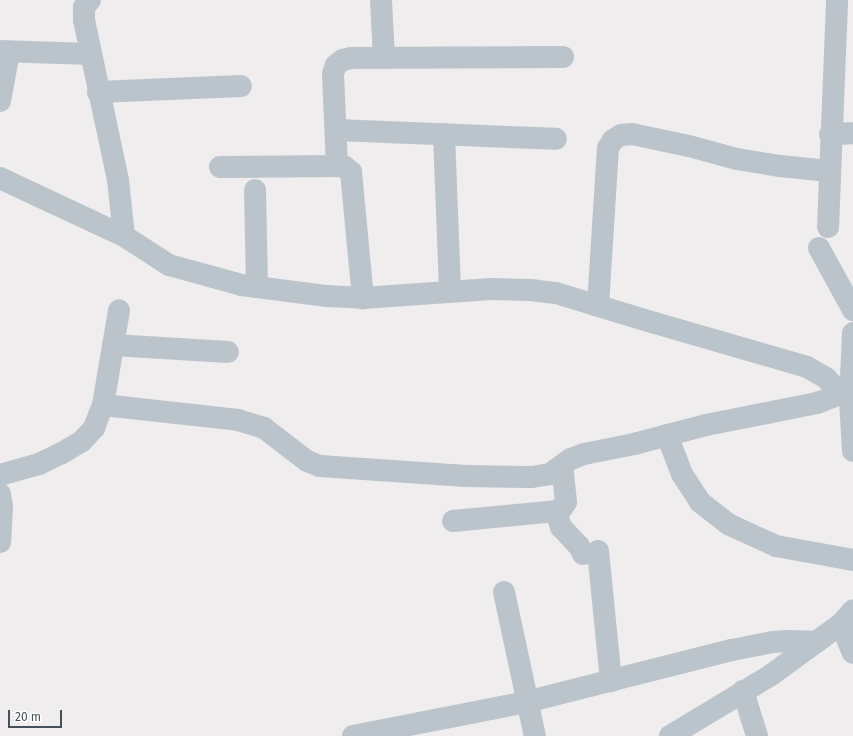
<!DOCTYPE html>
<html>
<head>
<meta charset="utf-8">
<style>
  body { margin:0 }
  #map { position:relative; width:853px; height:736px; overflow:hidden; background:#efeded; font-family:"Fira Sans",sans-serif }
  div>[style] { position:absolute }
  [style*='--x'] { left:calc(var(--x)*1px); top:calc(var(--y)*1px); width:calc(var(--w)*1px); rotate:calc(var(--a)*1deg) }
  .minor>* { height:22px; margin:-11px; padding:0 11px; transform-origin:11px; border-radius:11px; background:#bcc4cb }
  span { translate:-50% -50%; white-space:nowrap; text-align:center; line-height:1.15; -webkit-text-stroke:4px #fff; paint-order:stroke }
  .scale { position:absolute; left:8px; top:710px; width:54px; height:18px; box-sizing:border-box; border:2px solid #474f58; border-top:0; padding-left:5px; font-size:12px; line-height:14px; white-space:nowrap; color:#474f58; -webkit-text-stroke:3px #fff; paint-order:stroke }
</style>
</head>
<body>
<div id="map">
  <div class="minor">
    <div style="--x:90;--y:0;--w:9;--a:131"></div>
    <div style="--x:84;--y:7;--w:13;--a:90"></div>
    <div style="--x:84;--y:20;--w:164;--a:78"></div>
    <div style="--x:118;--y:180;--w:56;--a:83.9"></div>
    <div style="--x:381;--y:0;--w:58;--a:87"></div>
    <div style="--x:0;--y:51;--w:91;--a:1.9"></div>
    <div style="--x:98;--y:92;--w:143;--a:-2.4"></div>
    <div style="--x:0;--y:101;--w:50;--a:-79.6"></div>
    <div style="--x:336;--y:130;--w:220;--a:2.3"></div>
    <div style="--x:444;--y:134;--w:158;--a:87.8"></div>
    <div style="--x:830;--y:134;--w:23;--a:-2"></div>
    <div style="--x:337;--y:166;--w:92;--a:-92.5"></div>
    <div style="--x:333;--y:74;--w:9;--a:-72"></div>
    <div style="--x:336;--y:65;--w:9;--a:-36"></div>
    <div style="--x:343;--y:60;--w:8;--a:-14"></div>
    <div style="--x:351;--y:58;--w:212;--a:-0.3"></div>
    <div style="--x:220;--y:167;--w:117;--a:-0.5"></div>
    <div style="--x:337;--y:166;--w:8;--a:7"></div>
    <div style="--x:345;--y:167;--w:8;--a:40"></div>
    <div style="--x:351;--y:172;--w:127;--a:84.6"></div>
    <div style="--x:0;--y:178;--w:137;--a:25.1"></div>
    <div style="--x:124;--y:236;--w:54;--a:32.8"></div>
    <div style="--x:169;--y:265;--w:76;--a:15.3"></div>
    <div style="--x:242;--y:285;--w:86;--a:7.4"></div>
    <div style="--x:327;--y:296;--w:36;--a:3"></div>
    <div style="--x:363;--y:298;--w:128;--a:-4"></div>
    <div style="--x:491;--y:289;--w:40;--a:1.4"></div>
    <div style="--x:531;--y:290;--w:25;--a:7"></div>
    <div style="--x:556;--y:293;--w:103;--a:16.9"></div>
    <div style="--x:655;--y:323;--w:158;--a:16.1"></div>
    <div style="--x:807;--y:367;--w:22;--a:30"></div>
    <div style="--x:826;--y:378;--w:22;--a:47"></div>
    <div style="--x:841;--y:394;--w:13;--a:27"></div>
    <div style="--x:255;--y:190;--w:97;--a:88.8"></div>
    <div style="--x:828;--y:227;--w:227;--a:-87.7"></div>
    <div style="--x:819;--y:248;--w:71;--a:61.3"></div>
    <div style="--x:598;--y:306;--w:158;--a:-86.4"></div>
    <div style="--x:608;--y:148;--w:9;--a:-58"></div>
    <div style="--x:613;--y:140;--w:9;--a:-32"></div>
    <div style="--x:621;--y:135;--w:11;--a:-5"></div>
    <div style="--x:632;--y:134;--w:58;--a:11.9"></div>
    <div style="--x:689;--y:146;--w:50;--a:15.2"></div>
    <div style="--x:737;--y:159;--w:44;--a:9.2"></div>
    <div style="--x:780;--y:166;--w:49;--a:5.8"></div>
    <div style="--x:853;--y:333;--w:67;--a:92.6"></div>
    <div style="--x:850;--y:400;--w:51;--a:86.6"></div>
    <div style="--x:113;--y:345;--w:115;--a:3.5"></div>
    <div style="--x:103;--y:405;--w:136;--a:6.3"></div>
    <div style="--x:238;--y:420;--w:27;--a:17"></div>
    <div style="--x:264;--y:428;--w:54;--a:37.5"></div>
    <div style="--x:307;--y:461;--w:14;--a:21"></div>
    <div style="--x:320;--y:466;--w:146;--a:3.9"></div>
    <div style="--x:466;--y:476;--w:66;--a:0.9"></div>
    <div style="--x:532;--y:477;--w:18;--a:-9"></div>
    <div style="--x:550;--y:474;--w:26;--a:-36"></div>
    <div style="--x:571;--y:459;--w:14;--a:-21"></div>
    <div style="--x:584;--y:454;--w:51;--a:-11.3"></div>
    <div style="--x:634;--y:444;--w:74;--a:-14.8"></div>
    <div style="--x:706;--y:425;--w:113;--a:-11.2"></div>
    <div style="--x:817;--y:403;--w:26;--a:-21"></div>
    <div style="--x:667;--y:435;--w:42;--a:69"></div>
    <div style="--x:682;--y:474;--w:33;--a:57"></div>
    <div style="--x:700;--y:502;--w:36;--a:38"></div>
    <div style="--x:728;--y:524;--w:53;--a:24.6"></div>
    <div style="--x:776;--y:546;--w:78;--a:10.3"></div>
    <div style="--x:0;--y:475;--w:41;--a:-15.8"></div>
    <div style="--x:39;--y:464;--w:25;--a:-26"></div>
    <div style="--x:62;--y:453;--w:23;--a:-31"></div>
    <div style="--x:82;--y:441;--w:18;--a:-47"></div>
    <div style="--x:94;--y:428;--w:25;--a:-69"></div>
    <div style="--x:103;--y:405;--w:96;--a:-80.4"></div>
    <div style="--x:0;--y:494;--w:12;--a:81"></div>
    <div style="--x:2;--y:506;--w:36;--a:93"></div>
    <div style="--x:556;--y:511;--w:17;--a:73"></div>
    <div style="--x:561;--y:527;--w:26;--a:47"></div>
    <div style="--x:579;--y:546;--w:9;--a:63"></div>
    <div style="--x:453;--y:521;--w:103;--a:-5.5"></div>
    <div style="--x:556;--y:511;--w:7;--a:-27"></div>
    <div style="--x:562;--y:508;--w:7;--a:-56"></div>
    <div style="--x:566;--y:502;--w:36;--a:-96"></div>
    <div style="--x:598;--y:551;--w:131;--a:84.3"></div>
    <div style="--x:504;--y:592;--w:147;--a:77.9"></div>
    <div style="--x:841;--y:624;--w:31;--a:68"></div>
    <div style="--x:743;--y:691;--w:47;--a:72.7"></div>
    <div style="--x:353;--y:736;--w:176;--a:-11.1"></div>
    <div style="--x:526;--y:702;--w:212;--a:-14.2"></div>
    <div style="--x:732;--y:650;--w:42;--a:-11"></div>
    <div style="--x:773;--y:642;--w:16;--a:-4"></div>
    <div style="--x:789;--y:641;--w:24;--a:2"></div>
    <div style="--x:670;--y:736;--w:118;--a:-31.1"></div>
    <div style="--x:771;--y:675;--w:87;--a:-36.1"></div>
    <div style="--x:841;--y:624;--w:18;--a:-49"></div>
  </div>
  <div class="scale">20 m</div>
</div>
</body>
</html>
